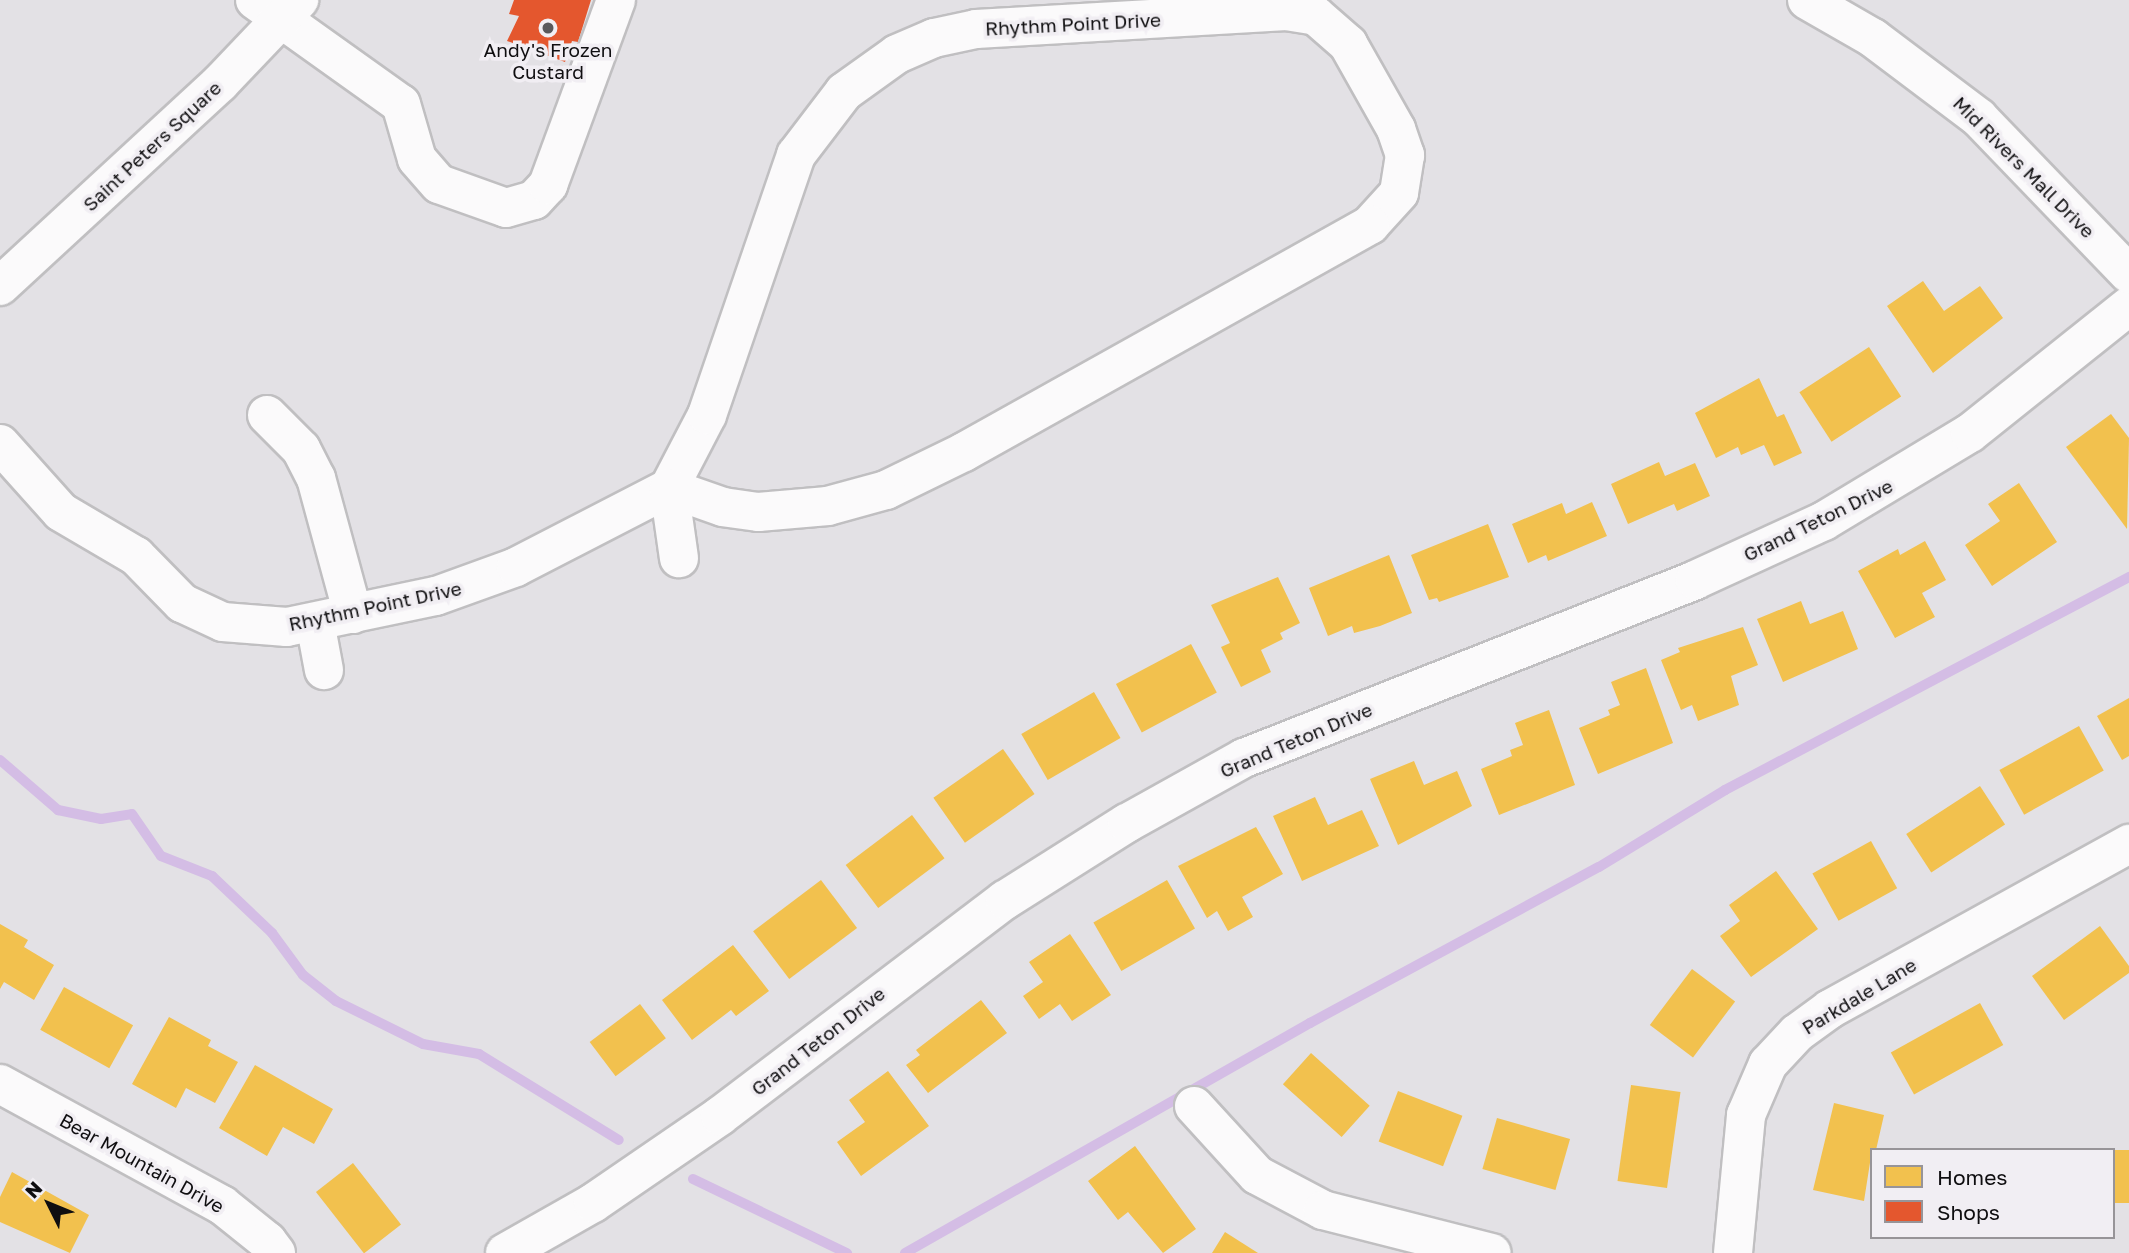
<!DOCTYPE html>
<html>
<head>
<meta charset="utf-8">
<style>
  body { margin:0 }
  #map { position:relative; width:2129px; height:1253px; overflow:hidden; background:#e3e1e5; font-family:"Golos Text",sans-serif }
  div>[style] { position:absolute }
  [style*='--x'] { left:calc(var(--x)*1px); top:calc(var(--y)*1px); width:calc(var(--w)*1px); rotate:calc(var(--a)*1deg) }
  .homes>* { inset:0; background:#f2c14e; transform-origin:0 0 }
  .shops>* { inset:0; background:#e4572e }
  .stream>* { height:10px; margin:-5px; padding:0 5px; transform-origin:5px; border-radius:5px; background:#d4bde5 }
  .roads { filter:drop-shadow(2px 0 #c0bfc1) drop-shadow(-2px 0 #c0bfc1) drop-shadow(0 2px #c0bfc1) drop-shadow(0 -2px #c0bfc1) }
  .minor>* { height:38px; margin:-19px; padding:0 19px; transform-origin:19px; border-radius:19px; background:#fbfafb }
  .major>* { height:38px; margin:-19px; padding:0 19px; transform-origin:19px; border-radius:19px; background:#fbfafb }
  .dots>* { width:19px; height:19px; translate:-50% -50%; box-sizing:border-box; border:4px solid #f1eef3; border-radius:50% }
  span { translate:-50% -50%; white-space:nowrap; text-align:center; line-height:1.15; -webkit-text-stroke:7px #f1eef3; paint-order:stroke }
  .street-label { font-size:19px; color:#0f0e10 }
  .poi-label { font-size:19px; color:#0f0e10 }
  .legend { position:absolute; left:1870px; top:1148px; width:245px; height:91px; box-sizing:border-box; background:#f1eef3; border:2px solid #979498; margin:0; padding:9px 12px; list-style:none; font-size:21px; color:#0f0e10 }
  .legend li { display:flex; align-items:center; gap:14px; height:35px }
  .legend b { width:35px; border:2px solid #979498 }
  .north { position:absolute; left:14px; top:1169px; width:70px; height:70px; -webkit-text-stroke:5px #f1eef3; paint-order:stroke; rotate:313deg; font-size:19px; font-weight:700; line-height:28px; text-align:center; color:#0f0e10 }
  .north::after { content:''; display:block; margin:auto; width:24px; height:32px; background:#0f0e10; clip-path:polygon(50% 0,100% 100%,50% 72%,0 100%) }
</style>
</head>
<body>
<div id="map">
  <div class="homes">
    <div style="clip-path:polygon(1923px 281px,1944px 311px,1980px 286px,2003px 318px,1933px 373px,1887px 306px)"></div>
    <div style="left:1869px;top:347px;width:59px;height:83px;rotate:57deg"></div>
    <div style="clip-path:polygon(1759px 378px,1777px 417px,1784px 414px,1802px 453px,1774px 466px,1764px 445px,1741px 455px,1738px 447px,1716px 458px,1695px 413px)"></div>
    <div style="clip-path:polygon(2111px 414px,2129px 438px,2127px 529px,2066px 447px)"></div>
    <div style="clip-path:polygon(1659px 462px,1665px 476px,1695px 463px,1710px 496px,1677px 511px,1674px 504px,1628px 524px,1611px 484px)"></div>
    <div style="clip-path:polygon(2019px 483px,2057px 542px,1992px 586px,1965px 545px,2000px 521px,1988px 504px)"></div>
    <div style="clip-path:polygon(1592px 502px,1607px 536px,1548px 561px,1546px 555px,1528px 563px,1512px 524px,1562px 503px,1566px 514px)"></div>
    <div style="clip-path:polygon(1488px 524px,1509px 577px,1439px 602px,1437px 598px,1429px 600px,1411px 555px)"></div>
    <div style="clip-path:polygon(1925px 541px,1946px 580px,1922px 593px,1935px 617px,1895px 638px,1858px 571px,1898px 549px,1900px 555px)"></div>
    <div style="clip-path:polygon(1389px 555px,1412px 613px,1380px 626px,1354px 633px,1352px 626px,1328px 636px,1309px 588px)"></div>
    <div style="clip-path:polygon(1278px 577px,1300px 623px,1280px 633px,1283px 639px,1261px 650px,1271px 672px,1241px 687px,1221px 647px,1230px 643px,1211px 605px)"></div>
    <div style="clip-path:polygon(1801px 601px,1810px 624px,1843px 611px,1858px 649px,1783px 682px,1757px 619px)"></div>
    <div style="clip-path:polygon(1743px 627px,1758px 665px,1731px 676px,1739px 705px,1698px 721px,1692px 705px,1681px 710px,1661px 660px,1680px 652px,1678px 648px)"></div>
    <div style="left:1191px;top:644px;width:55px;height:85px;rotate:62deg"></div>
    <div style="clip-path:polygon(1646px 668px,1673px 743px,1598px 774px,1579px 728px,1610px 715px,1608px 710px,1620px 705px,1611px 682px)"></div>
    <div style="left:1094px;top:692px;width:53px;height:84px;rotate:60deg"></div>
    <div style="clip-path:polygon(2129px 698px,2129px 756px,2122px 760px,2097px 716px)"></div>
    <div style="clip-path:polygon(1549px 710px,1575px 785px,1499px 815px,1481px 769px,1512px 756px,1510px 750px,1523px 745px,1515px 723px)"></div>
    <div style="left:2079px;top:726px;width:51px;height:91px;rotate:61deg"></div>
    <div style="left:1003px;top:749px;width:55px;height:85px;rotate:55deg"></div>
    <div style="clip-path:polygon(1414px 761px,1424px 785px,1457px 771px,1472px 806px,1398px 845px,1370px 779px)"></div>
    <div style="left:1980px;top:786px;width:46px;height:88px;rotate:57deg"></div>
    <div style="clip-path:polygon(1315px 797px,1328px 825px,1362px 810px,1379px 846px,1302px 881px,1273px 816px)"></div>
    <div style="left:912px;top:815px;width:54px;height:83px;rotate:53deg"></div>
    <div style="clip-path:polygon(1256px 827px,1283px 874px,1242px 897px,1253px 917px,1228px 931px,1217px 911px,1207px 918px,1178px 866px)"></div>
    <div style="left:1871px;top:841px;width:54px;height:67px;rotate:61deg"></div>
    <div style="clip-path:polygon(1776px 871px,1818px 929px,1751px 977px,1720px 936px,1740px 921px,1729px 905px)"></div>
    <div style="left:821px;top:880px;width:60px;height:85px;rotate:53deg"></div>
    <div style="left:1167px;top:880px;width:56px;height:85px;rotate:60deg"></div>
    <div style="clip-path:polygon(0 924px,28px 940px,24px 947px,54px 965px,34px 1000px,4px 982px,0 989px)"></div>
    <div style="clip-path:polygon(2100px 926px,2129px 966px,2129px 973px,2064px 1020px,2032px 976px)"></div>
    <div style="clip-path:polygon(1070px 934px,1111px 995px,1072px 1021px,1060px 1004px,1039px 1019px,1023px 996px,1043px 982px,1029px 962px)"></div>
    <div style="clip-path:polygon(733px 945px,769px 991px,736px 1016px,731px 1010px,692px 1040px,662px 1000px)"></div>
    <div style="left:1692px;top:969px;width:54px;height:70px;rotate:37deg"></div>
    <div style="left:64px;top:987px;width:79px;height:49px;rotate:29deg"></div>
    <div style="clip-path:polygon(981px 1000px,1007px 1033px,928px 1093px,906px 1065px,920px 1055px,916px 1050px)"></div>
    <div style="left:1980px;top:1003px;width:48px;height:102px;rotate:61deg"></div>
    <div style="left:640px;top:1004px;width:43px;height:63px;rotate:53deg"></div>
    <div style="clip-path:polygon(169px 1017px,211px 1040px,208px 1046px,238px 1062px,215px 1103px,186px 1088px,176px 1108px,132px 1084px)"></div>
    <div style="left:1311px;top:1053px;width:79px;height:42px;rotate:42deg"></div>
    <div style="clip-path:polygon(255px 1065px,333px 1109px,314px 1144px,283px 1127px,267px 1156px,219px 1128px)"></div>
    <div style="clip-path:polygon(888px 1071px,929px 1126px,861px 1176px,837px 1142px,865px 1122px,849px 1100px)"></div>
    <div style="left:1631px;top:1085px;width:50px;height:97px;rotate:8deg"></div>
    <div style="left:1398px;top:1091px;width:69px;height:54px;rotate:21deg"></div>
    <div style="clip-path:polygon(1834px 1103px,1884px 1115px,1876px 1150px,1872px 1150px,1864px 1201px,1813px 1190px)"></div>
    <div style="left:1497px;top:1118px;width:76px;height:53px;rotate:16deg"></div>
    <div style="clip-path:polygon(1135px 1146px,1196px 1229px,1163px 1253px,1128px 1212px,1118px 1220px,1088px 1181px)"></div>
    <div style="left:2129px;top:1150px;width:53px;height:16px;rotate:90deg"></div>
    <div style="left:353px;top:1163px;width:78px;height:47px;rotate:52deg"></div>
    <div style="clip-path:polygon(12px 1172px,89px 1215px,70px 1253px,0 1222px,0 1197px)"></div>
    <div style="clip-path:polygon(1225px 1232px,1258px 1253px,1212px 1253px)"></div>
  </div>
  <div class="shops">
    <div style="clip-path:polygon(514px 0,591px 0,578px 42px,572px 41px,565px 62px,507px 41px,519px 16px,509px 14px)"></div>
  </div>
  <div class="stream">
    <div style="--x:0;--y:760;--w:77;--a:40.8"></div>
    <div style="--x:58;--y:810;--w:44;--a:11.8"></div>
    <div style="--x:101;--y:819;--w:31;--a:-9"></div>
    <div style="--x:132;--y:814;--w:51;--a:55.4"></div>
    <div style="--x:161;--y:856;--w:55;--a:21.4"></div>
    <div style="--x:212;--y:876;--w:83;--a:43.5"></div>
    <div style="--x:272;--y:933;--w:52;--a:53.6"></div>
    <div style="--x:303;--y:975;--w:42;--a:38.2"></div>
    <div style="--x:336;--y:1001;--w:97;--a:26.3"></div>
    <div style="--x:423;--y:1044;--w:57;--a:10.1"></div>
    <div style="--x:479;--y:1054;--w:164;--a:31.6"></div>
    <div style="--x:693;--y:1179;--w:171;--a:25.7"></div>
    <div style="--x:905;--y:1253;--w:466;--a:-29.6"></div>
    <div style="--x:1310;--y:1023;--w:328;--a:-28.4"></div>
    <div style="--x:1599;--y:867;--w:148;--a:-31.4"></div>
    <div style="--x:1725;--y:790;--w:457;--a:-27.8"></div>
  </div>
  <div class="roads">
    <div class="minor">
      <div style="--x:255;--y:0;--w:179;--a:35.5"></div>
      <div style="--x:401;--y:104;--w:57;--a:73.8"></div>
      <div style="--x:417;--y:159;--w:33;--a:49"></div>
      <div style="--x:439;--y:184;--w:71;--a:19.7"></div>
      <div style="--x:506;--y:208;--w:29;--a:-16"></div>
      <div style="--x:534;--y:200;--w:21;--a:-47"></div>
      <div style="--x:548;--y:185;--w:197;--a:-69.8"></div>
      <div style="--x:0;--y:286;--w:299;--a:-42.7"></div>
      <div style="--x:220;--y:83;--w:115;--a:-46.4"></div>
      <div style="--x:267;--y:415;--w:48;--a:45"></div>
      <div style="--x:301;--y:449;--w:33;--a:63"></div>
      <div style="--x:316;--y:478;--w:141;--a:74.8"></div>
      <div style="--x:0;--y:444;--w:91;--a:48.1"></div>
      <div style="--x:61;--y:512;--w:87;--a:30.4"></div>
      <div style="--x:136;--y:556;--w:66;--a:45.6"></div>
      <div style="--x:182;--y:603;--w:45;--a:24.9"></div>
      <div style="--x:223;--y:622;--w:64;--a:4.5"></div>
      <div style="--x:287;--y:627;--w:152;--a:-11.8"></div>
      <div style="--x:436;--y:596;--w:85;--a:-19.9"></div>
      <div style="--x:516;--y:567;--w:172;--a:-27.3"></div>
      <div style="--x:669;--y:488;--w:82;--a:-62.5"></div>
      <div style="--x:707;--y:415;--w:275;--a:-71.1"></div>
      <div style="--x:796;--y:155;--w:79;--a:-52.7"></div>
      <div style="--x:844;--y:92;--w:65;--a:-35.6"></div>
      <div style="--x:897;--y:54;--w:40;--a:-23.4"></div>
      <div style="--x:934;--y:38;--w:43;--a:-12.1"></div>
      <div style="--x:976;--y:29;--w:311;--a:-3.3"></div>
      <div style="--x:1286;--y:11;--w:30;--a:9"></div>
      <div style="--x:1316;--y:16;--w:43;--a:41.2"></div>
      <div style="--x:1348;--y:44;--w:98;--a:60.5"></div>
      <div style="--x:1396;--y:129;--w:28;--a:71"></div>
      <div style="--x:1405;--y:155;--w:38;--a:99"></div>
      <div style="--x:1399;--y:193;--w:43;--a:132.2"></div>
      <div style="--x:1370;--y:225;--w:465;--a:150.8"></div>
      <div style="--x:964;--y:452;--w:87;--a:154"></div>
      <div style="--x:886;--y:490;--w:60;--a:164.6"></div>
      <div style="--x:828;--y:506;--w:70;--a:175.1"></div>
      <div style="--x:758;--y:512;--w:35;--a:-172"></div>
      <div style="--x:723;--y:507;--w:57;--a:-160.6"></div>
      <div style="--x:669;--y:488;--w:71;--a:81.9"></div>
      <div style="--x:315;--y:622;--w:49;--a:79.4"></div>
      <div style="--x:0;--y:1084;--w:253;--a:28.6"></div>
      <div style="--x:222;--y:1205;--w:58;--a:38.7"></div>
      <div style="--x:267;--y:1241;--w:15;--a:53"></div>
      <div style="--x:1194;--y:1106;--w:93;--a:47.6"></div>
      <div style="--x:1257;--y:1175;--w:75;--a:27.9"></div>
      <div style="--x:1323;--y:1210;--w:174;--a:14.3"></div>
      <div style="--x:505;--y:1253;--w:101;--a:-29.6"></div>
      <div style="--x:593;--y:1203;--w:154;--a:-34.4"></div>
      <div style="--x:720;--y:1116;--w:358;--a:-37.2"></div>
      <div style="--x:1005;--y:900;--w:144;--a:-32.3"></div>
      <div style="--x:1127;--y:823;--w:134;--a:-29.1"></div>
      <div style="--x:1244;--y:758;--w:485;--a:-21.5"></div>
      <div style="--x:1695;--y:580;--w:142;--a:-24.6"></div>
      <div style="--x:1824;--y:521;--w:170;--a:-31.1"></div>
      <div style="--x:1970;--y:433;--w:203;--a:-38.6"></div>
      <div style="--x:1733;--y:1253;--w:139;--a:-84.6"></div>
      <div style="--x:1746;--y:1115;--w:56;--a:-66.7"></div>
      <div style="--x:1768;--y:1064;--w:42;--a:-46.9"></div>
      <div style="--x:1797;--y:1033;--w:41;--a:-36"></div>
      <div style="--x:1830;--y:1009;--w:342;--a:-28.9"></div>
    </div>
    <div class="major">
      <div style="--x:1807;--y:0;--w:76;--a:29.9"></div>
      <div style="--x:1873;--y:38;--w:133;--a:37"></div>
      <div style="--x:1979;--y:118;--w:216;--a:46.1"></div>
    </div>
  </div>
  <div class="dots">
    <div style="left:548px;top:28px;background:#59585b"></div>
  </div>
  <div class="street-label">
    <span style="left:1073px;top:24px;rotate:-3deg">Rhythm Point Drive</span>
    <span style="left:152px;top:146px;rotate:-43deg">Saint Peters Square</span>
    <span style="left:2024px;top:167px;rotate:45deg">Mid Rivers Mall Drive</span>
    <span style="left:1818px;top:520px;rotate:-26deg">Grand Teton Drive</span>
    <span style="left:375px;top:606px;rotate:-12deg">Rhythm Point Drive</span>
    <span style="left:1296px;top:740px;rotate:-23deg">Grand Teton Drive</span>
    <span style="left:1859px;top:996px;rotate:-31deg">Parkdale Lane</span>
    <span style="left:818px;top:1041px;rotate:-38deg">Grand Teton Drive</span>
    <span style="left:142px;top:1163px;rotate:29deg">Bear Mountain Drive</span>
  </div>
  <div class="poi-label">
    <span style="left:548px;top:61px">Andy's Frozen<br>Custard</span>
  </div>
  <ul class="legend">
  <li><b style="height:19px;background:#f2c14e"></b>Homes</li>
  <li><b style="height:19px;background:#e4572e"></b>Shops</li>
  </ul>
  <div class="north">N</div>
</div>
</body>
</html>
